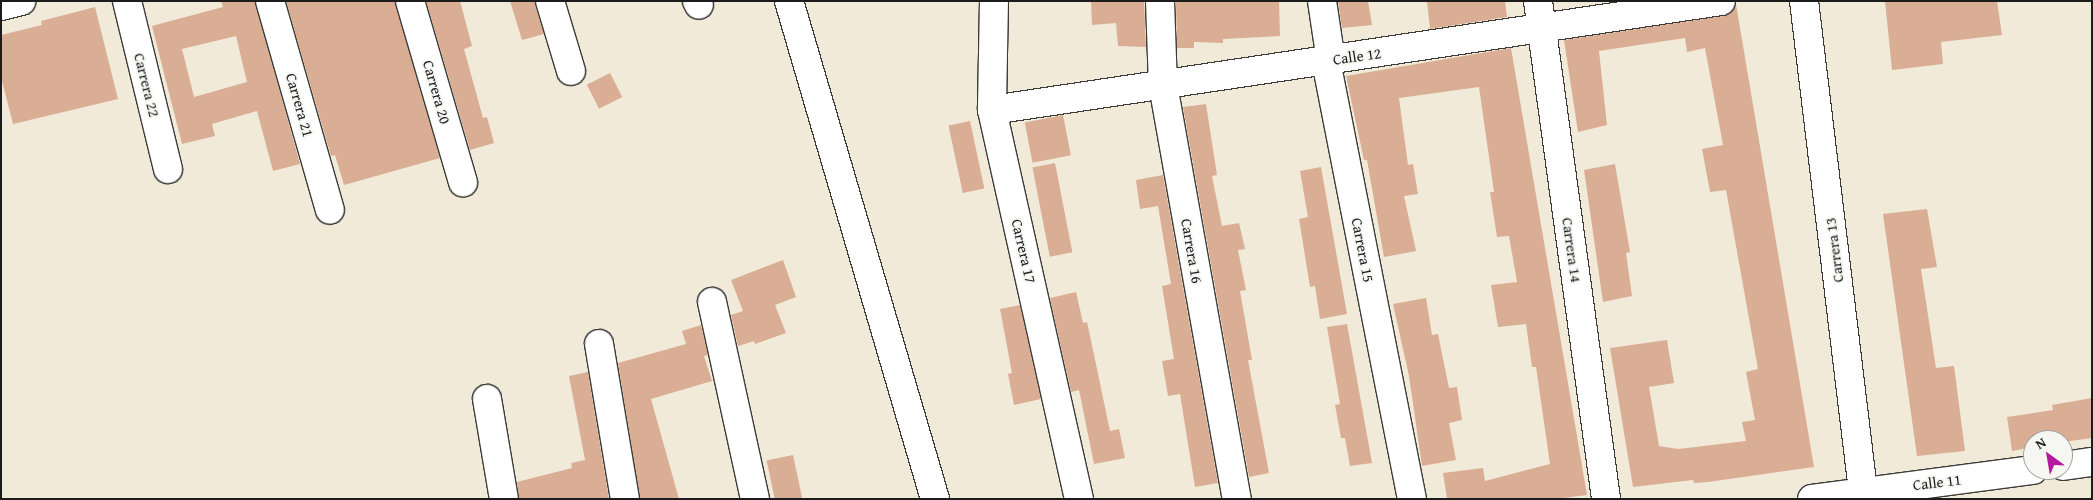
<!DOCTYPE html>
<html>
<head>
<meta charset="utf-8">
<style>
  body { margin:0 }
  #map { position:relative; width:2093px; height:500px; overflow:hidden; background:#f1ead8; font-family:"Gentium Book Plus",serif }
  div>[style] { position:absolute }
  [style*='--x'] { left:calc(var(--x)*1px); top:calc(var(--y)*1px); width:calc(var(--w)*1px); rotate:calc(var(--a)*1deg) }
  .building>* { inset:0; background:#d9ae94; transform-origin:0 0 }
  .roads { filter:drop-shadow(1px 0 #3c3b38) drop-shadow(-1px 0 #3c3b38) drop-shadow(0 1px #3c3b38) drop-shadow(0 -1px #3c3b38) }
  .minor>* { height:28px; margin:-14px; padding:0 14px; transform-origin:14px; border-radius:14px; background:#fff }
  span { translate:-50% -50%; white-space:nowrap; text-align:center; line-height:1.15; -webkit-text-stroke:4px #f6f6f2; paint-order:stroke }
  .street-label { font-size:15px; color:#1c1c1c }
  .frame { position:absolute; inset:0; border:2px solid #1c1c1c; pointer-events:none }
  .north { position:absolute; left:2023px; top:430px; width:50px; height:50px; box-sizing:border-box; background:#f6f6f2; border:1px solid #9f9f9c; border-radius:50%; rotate:328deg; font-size:14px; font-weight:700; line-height:20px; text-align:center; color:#1c1c1c }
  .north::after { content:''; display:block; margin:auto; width:18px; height:22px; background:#b5179e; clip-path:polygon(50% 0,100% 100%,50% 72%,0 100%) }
</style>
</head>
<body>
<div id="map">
  <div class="building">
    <div style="clip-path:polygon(evenodd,221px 1px,255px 1px,300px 164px,273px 171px,257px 111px,212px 124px,215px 136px,182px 144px,152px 26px,223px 7px,221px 1px,236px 36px,247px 82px,194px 97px,182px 49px,236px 36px)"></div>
    <div style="clip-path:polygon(286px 1px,395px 1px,440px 158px,344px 185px,335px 155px,331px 156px)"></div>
    <div style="clip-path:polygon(426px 1px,460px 1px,472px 46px,464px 49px,483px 118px,487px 117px,494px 143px,470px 150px)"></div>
    <div style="clip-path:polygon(510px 1px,534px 1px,544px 34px,522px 40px)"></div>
    <div style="clip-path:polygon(1091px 1px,1144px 1px,1146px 47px,1118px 46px,1116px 23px,1092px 25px)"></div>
    <div style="clip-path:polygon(1176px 1px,1279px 1px,1280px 36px,1223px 39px,1223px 43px,1194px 42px,1194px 48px,1177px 48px)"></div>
    <div style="clip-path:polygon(1338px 1px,1368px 1px,1372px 25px,1342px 28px)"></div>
    <div style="clip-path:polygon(1427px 1px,1505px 1px,1507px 17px,1430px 29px)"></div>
    <div style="clip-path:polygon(1885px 1px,1997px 1px,2002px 35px,1941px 42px,1943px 64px,1892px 70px)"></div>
    <div style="clip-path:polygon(1736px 4px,1814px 467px,1708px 482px,1694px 483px,1693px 480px,1633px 487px,1610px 348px,1667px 340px,1674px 383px,1649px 387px,1659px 446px,1678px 449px,1746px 441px,1742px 422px,1755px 420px,1746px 372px,1758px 369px,1726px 190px,1710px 192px,1702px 149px,1723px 145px,1705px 48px,1687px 52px,1685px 38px,1599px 51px,1607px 125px,1578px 132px,1564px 40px,1723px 16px,1731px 13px)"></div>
    <div style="clip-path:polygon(95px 7px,118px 99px,13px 124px,1px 77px,1px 35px,42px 25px,41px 21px)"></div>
    <div style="clip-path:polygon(1511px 48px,1587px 495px,1556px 499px,1447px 499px,1443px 473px,1483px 468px,1485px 481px,1550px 464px,1536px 367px,1532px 367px,1526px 324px,1498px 327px,1491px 285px,1517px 282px,1509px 236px,1497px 237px,1490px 192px,1494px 192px,1479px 87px,1399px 98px,1408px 165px,1413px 164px,1418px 194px,1404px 196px,1416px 251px,1384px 257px,1367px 160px,1364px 160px,1346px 76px)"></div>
    <div style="left:610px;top:73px;width:27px;height:26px;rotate:63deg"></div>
    <div style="clip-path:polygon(1206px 104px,1217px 175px,1212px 176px,1222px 226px,1239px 223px,1245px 249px,1238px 250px,1246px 290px,1240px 291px,1252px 360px,1248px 360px,1269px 473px,1249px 477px,1183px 107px)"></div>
    <div style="left:1063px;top:115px;width:41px;height:39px;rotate:79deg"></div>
    <div style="left:970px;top:121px;width:69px;height:22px;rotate:78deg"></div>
    <div style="left:1055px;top:163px;width:91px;height:23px;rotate:79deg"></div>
    <div style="clip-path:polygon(1615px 164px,1630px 252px,1626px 253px,1632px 296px,1603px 302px,1584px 170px)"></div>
    <div style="clip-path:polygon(1321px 167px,1347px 314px,1320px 319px,1315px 286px,1310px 287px,1299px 219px,1308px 217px,1300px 171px)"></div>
    <div style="clip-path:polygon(1163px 175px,1218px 483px,1195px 487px,1180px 394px,1168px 396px,1162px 361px,1174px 359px,1162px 286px,1171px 284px,1158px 206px,1140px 209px,1136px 180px)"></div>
    <div style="clip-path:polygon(1927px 209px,1937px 267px,1921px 269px,1936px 368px,1954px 366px,1965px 451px,1917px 456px,1883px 214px)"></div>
    <div style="clip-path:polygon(783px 260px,796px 297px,775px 305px,786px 333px,755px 344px,754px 341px,738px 346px,731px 315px,743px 311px,731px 280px)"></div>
    <div style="clip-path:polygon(1076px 292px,1083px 323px,1087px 322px,1089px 331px,1110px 431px,1119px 429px,1125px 458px,1094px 464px,1079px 390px,1071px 392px,1050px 298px)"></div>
    <div style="clip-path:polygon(1426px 298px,1432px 335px,1438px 334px,1449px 388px,1457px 387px,1462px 420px,1449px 423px,1456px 460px,1422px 466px,1409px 376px,1393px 304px)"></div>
    <div style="clip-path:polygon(1020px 305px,1041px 399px,1014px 405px,1008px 374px,1012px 373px,1000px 309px)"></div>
    <div style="clip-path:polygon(1347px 324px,1372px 463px,1350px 466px,1345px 438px,1341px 438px,1335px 405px,1340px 404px,1327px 327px)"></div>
    <div style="clip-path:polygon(701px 325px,708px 355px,704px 356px,712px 381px,651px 399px,679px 499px,640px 499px,618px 363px,686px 344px,682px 331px)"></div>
    <div style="clip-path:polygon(588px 372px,609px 499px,519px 499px,517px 482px,572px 468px,571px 463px,585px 460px,569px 376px)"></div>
    <div style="clip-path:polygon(2092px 398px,2092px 438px,2063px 442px,2033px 440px,2033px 447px,2012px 451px,2007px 417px,2053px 410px,2052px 405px)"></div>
    <div style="left:793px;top:455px;width:45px;height:27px;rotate:78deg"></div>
  </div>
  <div class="roads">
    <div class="minor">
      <div style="--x:127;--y:1;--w:173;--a:76.3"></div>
      <div style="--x:270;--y:1;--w:217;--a:74"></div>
      <div style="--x:410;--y:1;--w:189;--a:73.7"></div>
      <div style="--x:550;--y:1;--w:73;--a:73.3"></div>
      <div style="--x:697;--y:1;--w:4;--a:63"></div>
      <div style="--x:789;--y:1;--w:519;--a:73.66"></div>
      <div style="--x:994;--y:1;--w:109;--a:91.1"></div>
      <div style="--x:992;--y:110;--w:399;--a:77.4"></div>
      <div style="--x:1160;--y:1;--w:84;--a:88"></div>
      <div style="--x:1163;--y:85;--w:421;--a:79.9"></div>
      <div style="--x:1322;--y:1;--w:48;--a:81.5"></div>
      <div style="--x:1329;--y:48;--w:13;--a:103"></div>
      <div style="--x:1326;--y:61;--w:446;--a:78.9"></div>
      <div style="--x:1538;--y:1;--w:503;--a:82.22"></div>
      <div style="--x:1804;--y:1;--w:502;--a:83.13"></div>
      <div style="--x:1;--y:6;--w:21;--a:-14"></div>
      <div style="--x:992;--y:110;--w:737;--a:-8.5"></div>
      <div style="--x:712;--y:302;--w:202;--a:77.7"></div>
      <div style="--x:599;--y:344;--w:157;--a:80.5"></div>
      <div style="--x:487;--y:399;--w:101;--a:80.4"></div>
      <div style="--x:2063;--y:466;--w:29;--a:-8"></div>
      <div style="--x:1812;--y:499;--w:223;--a:-7.5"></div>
    </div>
  </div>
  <div class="street-label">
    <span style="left:1357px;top:56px;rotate:-8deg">Calle 12</span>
    <span style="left:147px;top:85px;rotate:76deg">Carrera 22</span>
    <span style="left:437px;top:92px;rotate:74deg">Carrera 20</span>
    <span style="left:300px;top:105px;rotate:74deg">Carrera 21</span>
    <span style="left:1363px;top:250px;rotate:79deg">Carrera 15</span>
    <span style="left:1572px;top:250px;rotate:82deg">Carrera 14</span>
    <span style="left:1834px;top:250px;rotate:-97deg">Carrera 13</span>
    <span style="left:1024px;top:251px;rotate:77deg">Carrera 17</span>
    <span style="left:1192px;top:251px;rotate:80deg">Carrera 16</span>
    <span style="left:1937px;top:482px;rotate:-7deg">Calle 11</span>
  </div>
  <div class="frame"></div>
  <div class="north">N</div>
</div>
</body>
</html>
